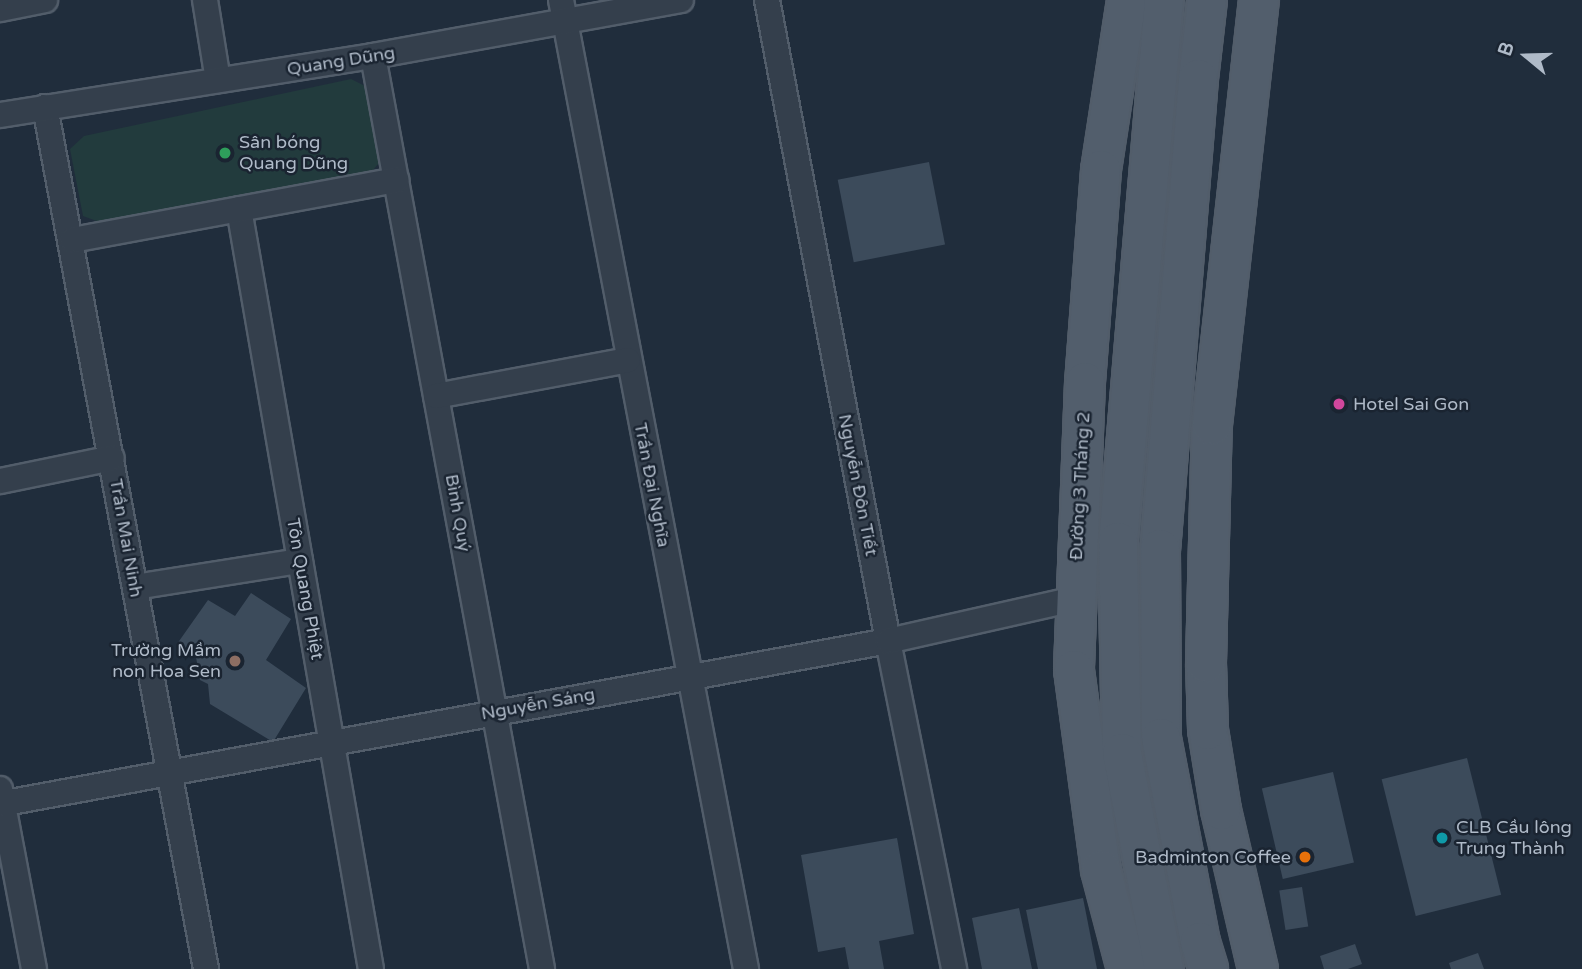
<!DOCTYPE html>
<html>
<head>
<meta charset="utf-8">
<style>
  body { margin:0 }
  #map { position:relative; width:1582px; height:969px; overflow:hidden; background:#202d3c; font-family:"Varela Round",sans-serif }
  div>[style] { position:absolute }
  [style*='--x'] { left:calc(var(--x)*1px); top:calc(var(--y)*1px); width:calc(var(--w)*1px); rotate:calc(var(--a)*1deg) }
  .green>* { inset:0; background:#223b3d }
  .building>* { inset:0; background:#3c4b5b; transform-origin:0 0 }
  .roads { filter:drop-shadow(2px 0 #525d6a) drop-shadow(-2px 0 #525d6a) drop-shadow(0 2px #525d6a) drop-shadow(0 -2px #525d6a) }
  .minor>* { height:24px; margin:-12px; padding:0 12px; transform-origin:12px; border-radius:12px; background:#343f4c }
  .primary>* { height:38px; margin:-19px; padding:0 19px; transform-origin:19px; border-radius:19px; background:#525e6c }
  .dots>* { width:19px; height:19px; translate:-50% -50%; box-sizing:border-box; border:4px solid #1a2431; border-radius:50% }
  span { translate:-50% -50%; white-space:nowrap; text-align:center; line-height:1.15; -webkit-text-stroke:5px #1a2431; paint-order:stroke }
  .street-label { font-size:18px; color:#afbac8 }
  .poi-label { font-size:18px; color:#afbac8 }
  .left { translate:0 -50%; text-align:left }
  .right { translate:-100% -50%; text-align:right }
  .north { position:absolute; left:1491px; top:21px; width:70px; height:70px; -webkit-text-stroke:5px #1a2431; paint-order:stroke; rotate:289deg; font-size:19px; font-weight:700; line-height:28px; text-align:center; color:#afbac8 }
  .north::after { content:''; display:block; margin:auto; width:24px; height:32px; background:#afbac8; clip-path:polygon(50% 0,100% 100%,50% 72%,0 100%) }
</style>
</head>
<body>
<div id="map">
  <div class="green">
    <div style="clip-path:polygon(351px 79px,371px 89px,383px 158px,369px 175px,102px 223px,83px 216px,70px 149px,84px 136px)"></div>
  </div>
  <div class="building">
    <div style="left:929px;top:162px;width:84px;height:93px;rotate:79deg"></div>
    <div style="clip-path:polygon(251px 593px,291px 619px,266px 660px,306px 688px,273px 742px,210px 704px,208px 684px,200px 680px,196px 657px,177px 644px,208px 600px,235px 616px)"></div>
    <div style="left:1467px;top:758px;width:141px;height:88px;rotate:76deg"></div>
    <div style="left:1333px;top:772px;width:93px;height:73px;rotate:77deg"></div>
    <div style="clip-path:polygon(897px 838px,914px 934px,879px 941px,884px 969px,849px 969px,845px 947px,818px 952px,801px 855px)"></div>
    <div style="left:1302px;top:887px;width:40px;height:23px;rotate:81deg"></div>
    <div style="clip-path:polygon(1083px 898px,1097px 969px,1038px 969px,1026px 910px)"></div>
    <div style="clip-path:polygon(1019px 908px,1032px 969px,982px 969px,972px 918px)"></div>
    <div style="clip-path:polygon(1355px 944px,1362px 964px,1348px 969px,1324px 969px,1320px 956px)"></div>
    <div style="clip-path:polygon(1478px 953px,1484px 969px,1451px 969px,1449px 963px)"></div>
  </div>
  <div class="roads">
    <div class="minor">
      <div style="--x:205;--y:0;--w:81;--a:80.8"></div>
      <div style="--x:561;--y:0;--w:987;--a:79.19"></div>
      <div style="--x:767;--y:0;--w:652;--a:79.31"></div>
      <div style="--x:888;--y:641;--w:335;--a:78.6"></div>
      <div style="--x:0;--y:9;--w:46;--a:-11.3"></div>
      <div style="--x:373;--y:56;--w:929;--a:79.51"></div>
      <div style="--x:45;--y:107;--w:877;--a:79.42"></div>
      <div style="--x:0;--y:115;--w:378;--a:-9"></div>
      <div style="--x:373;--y:56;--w:313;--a:-10.3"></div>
      <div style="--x:239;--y:209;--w:771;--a:80.15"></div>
      <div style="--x:72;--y:240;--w:330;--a:-10.5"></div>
      <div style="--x:436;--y:396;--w:195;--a:-10.6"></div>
      <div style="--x:0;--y:481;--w:114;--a:-11.6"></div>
      <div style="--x:135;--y:587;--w:167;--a:-9"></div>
      <div style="--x:0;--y:789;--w:183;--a:79.3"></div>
      <div style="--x:0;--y:804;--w:903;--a:-10.4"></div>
      <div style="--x:888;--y:641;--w:191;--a:-12.7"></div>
    </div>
    <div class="primary">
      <div style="--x:1127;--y:0;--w:172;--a:98.7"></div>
      <div style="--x:1101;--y:170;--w:213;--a:94.3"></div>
      <div style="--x:1085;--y:382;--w:288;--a:92.2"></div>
      <div style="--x:1074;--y:670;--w:202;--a:82.3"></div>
      <div style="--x:1101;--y:870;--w:102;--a:75.3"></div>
      <div style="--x:1164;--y:0;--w:544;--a:94.85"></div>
      <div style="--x:1118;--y:542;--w:211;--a:88.9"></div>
      <div style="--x:1122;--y:753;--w:220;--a:79"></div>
      <div style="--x:1207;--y:0;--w:80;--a:96.5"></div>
      <div style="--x:1198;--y:79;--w:472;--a:94.6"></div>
      <div style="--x:1160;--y:549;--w:189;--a:89.7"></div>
      <div style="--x:1161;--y:738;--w:208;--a:79.2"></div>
      <div style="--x:1200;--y:942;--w:28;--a:73"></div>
      <div style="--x:1258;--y:969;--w:163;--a:-103.1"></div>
      <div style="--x:1221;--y:810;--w:81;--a:-99.2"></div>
      <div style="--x:1208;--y:730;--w:67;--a:-91.7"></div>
      <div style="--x:1206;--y:663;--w:238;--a:-88.6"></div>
      <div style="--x:1212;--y:425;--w:428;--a:-83.7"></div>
    </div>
  </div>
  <div class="dots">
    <div style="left:225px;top:153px;background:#2e9e5b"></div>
    <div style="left:1339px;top:404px;background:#d1479c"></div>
    <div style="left:235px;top:661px;background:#8d6e63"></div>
    <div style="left:1442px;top:838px;background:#0f9aa8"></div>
    <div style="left:1305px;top:857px;background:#e8710a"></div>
  </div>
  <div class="street-label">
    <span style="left:341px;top:61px;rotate:-9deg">Quang Dũng</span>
    <span style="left:652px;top:485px;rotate:79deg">Trần Đại Nghĩa</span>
    <span style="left:858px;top:485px;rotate:79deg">Nguyễn Đôn Tiết</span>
    <span style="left:1080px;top:486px;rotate:-87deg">Đường 3 Tháng 2</span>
    <span style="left:458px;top:513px;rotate:80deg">Bình Quý</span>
    <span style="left:126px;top:538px;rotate:80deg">Trần Mai Ninh</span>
    <span style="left:305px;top:589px;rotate:80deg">Tôn Quang Phiệt</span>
    <span style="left:538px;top:704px;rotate:-10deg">Nguyễn Sáng</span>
  </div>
  <div class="poi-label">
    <span class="left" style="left:239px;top:153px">Sân bóng<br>Quang Dũng</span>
    <span class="left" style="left:1353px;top:404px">Hotel Sai Gon</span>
    <span class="right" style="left:221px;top:661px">Trường Mầm<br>non Hoa Sen</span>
    <span class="left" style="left:1456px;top:838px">CLB Cầu lông<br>Trung Thành</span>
    <span class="right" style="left:1291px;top:857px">Badminton Coffee</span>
  </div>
  <div class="north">B</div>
</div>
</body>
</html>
